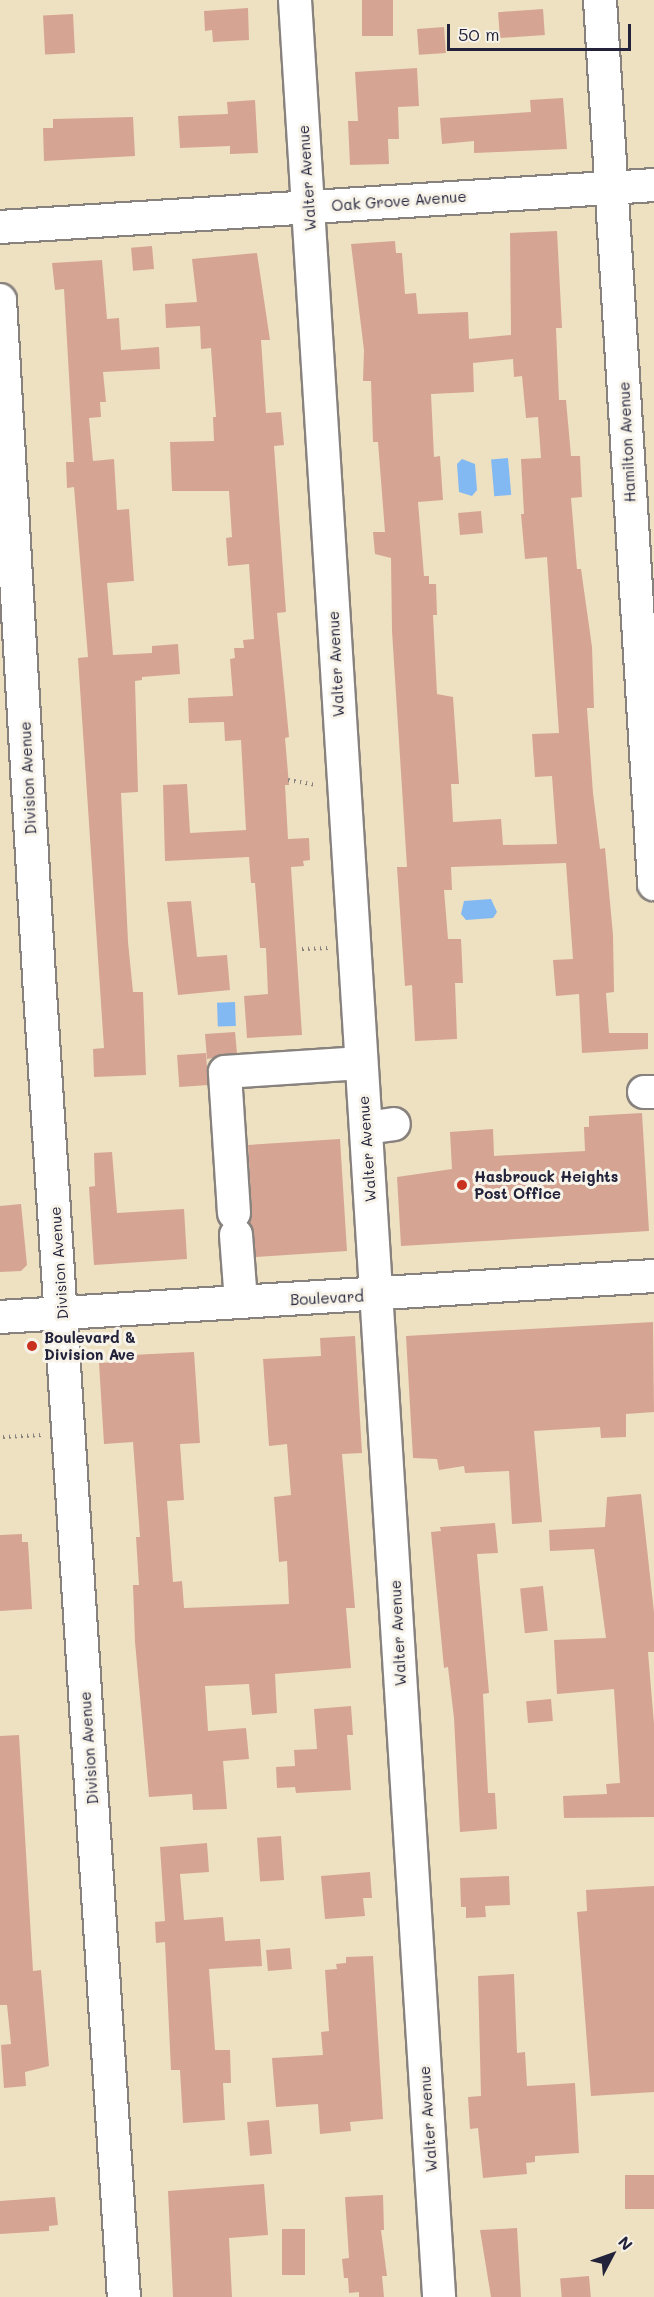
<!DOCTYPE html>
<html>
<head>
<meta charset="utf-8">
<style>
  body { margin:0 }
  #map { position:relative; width:654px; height:2297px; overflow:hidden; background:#ede1c1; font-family:Mali,sans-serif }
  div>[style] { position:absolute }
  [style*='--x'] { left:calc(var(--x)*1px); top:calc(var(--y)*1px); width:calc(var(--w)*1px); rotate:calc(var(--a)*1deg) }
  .water>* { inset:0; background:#83b9f2; transform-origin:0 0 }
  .building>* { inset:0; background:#d6a493; transform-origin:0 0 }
  .path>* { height:4px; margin-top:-2px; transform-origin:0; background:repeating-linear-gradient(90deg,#88827e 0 1.5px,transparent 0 6px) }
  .roads { filter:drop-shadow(2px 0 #88827e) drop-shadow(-2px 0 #88827e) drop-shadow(0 2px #88827e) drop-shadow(0 -2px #88827e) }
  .minor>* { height:32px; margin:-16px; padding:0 16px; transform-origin:16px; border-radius:16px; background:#fff }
  .dots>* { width:16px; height:16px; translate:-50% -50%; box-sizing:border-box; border:3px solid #f7f3e8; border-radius:50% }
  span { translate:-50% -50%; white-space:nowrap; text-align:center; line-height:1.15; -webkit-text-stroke:6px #f7f3e8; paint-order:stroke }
  .street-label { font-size:15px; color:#22223b }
  .poi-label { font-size:15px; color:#22223b; font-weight:700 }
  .left { translate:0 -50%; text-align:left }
  .north { position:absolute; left:582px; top:2225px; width:60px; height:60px; -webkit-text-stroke:4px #f7f3e8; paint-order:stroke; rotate:49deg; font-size:16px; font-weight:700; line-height:24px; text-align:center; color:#22223b }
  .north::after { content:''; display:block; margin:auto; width:21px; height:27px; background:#22223b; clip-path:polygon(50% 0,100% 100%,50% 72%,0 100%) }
  .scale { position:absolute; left:447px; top:24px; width:184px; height:27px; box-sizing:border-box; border:3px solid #22223b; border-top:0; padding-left:8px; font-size:18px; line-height:21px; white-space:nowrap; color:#22223b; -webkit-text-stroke:4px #f7f3e8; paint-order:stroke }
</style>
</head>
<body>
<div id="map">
  <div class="water">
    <div style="left:508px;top:458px;width:37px;height:17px;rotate:85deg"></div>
    <div style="clip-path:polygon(462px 459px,475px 464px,477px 490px,472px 496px,459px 492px,457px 464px)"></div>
    <div style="clip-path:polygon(491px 899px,497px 912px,493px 918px,466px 920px,461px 914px,464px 901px)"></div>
    <div style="left:235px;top:1002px;width:24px;height:18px;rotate:88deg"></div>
  </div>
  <div class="building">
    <div style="left:362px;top:0;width:31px;height:36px"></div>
    <div style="clip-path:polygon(248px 8px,249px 40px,213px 42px,212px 30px,205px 31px,204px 11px)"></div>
    <div style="left:543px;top:9px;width:26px;height:45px;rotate:86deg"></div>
    <div style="left:73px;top:14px;width:39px;height:30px;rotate:87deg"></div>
    <div style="left:444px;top:27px;width:26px;height:27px;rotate:86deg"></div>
    <div style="clip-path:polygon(417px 68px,419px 106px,398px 107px,399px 139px,388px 139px,389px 164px,350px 165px,348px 121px,358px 121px,355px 72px)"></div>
    <div style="clip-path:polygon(563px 98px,567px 149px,474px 153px,474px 141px,442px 144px,440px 118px,531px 112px,530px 100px)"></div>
    <div style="clip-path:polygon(255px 100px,258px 153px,230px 154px,230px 146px,180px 148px,178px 116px,228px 114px,227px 102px)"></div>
    <div style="clip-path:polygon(133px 117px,135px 156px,44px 161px,43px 128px,53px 128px,53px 119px)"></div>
    <div style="clip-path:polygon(evenodd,557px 231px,562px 328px,556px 328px,559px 400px,566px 400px,571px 456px,580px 456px,582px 497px,571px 498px,577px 569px,581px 569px,592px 647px,594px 708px,587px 708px,593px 793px,600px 849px,605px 848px,613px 935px,614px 992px,606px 993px,609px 1033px,648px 1033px,648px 1049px,582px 1053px,579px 994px,556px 996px,553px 960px,573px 959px,566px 863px,451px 867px,452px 890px,444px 890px,448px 939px,461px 939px,463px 983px,455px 983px,457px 1039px,415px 1041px,412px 985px,405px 986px,397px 867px,407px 867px,392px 631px,391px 558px,375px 554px,373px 532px,385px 532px,378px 442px,373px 442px,371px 381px,363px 381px,364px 350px,351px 244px,395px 241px,396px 253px,402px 253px,405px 294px,416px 293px,418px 314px,468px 312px,469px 339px,511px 335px,510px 233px,557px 231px,513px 359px,514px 377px,522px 376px,526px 418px,538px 417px,541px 458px,521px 459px,524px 514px,521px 514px,525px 559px,547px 557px,559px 733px,532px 734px,535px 777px,552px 776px,557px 844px,503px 845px,501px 819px,453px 822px,451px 784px,459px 784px,453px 697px,437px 694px,433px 615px,437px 615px,436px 584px,429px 584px,429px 576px,424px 576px,418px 502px,443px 500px,440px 456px,434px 457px,431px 394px,474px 392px,473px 363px,513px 359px)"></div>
    <div style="left:152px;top:246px;width:23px;height:21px;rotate:85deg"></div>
    <div style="clip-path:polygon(257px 253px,270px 340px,261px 340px,266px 413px,281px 412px,284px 445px,274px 446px,286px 612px,277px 613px,289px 737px,285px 738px,289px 785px,285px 785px,288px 839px,309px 838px,310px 860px,303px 861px,304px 866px,291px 867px,302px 1035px,247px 1038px,244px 996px,268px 994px,266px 948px,260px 948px,255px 883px,251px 883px,249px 857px,165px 861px,163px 785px,187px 784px,190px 833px,246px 830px,241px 740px,225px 741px,224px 722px,189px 723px,188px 698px,233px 696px,230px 659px,235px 658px,234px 648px,244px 648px,243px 640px,254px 639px,249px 564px,228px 566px,226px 538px,232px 537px,229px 491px,172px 491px,170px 442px,214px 441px,213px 417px,216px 417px,211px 348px,201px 349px,200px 326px,166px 328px,165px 304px,197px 302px,192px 259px)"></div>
    <div style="clip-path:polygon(102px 260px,107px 319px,119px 318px,121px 350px,159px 347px,160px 369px,103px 372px,106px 402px,100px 402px,101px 417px,89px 418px,93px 461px,114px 459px,117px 510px,129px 509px,134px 581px,107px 583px,113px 655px,152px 653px,152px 646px,178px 644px,180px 674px,142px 677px,142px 680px,135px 681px,138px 792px,121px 793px,128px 942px,133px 992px,143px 992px,146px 1075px,94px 1077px,93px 1049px,104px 1048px,78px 658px,88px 657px,74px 487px,67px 488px,66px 462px,74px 462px,64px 289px,55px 290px,52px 263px)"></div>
    <div style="left:481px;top:511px;width:22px;height:23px;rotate:85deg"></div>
    <div style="clip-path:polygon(191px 901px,197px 957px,227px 955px,230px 990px,178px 995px,167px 902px)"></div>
    <div style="clip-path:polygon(235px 1032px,237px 1053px,207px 1059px,205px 1034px)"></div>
    <div style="left:206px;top:1053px;width:32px;height:29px;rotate:86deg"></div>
    <div style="clip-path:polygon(642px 1113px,649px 1231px,401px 1246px,397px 1177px,452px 1169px,450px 1132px,493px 1129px,494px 1156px,585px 1151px,584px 1127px,589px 1127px,589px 1116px)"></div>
    <div style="clip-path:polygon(340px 1139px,347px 1251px,256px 1257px,249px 1223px,252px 1212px,248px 1145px)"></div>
    <div style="clip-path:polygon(112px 1152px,117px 1213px,184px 1209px,187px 1259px,94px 1265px,89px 1187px,95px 1186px,94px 1153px)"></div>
    <div style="clip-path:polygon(21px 1204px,27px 1265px,21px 1271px,0 1272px,0 1206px)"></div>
    <div style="clip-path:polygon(653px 1322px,654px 1412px,626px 1414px,626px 1437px,601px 1438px,600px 1427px,534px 1431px,542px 1522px,512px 1524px,509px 1471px,465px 1473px,464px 1466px,439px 1470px,437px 1459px,413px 1458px,406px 1336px)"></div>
    <div style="clip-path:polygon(355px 1336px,362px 1453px,342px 1454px,355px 1608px,346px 1608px,351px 1668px,275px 1674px,277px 1713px,252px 1715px,249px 1684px,205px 1686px,208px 1731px,246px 1728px,249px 1759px,223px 1761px,227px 1809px,193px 1810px,192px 1794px,149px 1797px,135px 1642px,133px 1585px,139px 1585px,136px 1537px,140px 1537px,133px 1442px,104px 1444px,99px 1363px,132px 1361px,131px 1355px,194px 1352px,200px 1443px,180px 1444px,184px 1500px,167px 1501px,173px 1582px,182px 1581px,184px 1608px,289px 1604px,287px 1561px,279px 1562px,274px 1497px,291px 1495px,287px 1444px,269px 1446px,263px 1359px,321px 1356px,320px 1338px)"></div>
    <div style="clip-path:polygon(641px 1494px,654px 1612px,654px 1652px,648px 1652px,654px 1724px,654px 1817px,564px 1818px,563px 1796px,607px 1794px,606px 1784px,620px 1783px,614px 1689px,557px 1694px,554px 1640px,606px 1638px,594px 1549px,550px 1551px,549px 1530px,605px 1527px,607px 1497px)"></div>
    <div style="clip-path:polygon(495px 1523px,498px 1553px,477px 1554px,489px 1693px,483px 1694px,488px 1793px,495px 1793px,497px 1829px,460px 1832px,454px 1718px,448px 1667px,444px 1668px,431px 1532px,441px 1531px,440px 1527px)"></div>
    <div style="clip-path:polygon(22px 1534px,22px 1542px,28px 1542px,32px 1609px,0 1611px,0 1535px)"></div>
    <div style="left:543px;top:1586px;width:45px;height:23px;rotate:84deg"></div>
    <div style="left:551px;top:1699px;width:22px;height:25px;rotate:85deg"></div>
    <div style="clip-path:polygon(351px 1706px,353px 1735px,347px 1735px,351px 1790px,296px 1793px,295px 1787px,277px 1788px,276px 1767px,295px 1766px,294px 1750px,317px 1749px,314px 1709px)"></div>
    <div style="clip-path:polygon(19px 1735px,33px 1971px,41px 1970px,49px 2066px,25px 2072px,26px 2086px,4px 2088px,1px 2045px,11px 2044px,7px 2005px,0 2005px,0 1736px)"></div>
    <div style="left:281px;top:1836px;width:44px;height:24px;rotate:86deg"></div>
    <div style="clip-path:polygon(207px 1843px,209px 1872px,180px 1874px,184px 1920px,223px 1917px,225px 1941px,260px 1939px,262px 1966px,209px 1969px,215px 2050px,230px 2050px,231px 2083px,223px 2083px,225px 2120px,183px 2123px,180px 2070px,171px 2070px,165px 1942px,156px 1943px,155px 1922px,165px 1921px,160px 1847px)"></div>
    <div style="clip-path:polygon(370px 1872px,372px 1898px,363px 1898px,365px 1916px,325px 1919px,321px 1876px)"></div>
    <div style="clip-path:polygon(509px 1876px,510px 1905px,485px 1906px,486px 1917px,466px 1918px,466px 1907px,461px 1907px,460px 1878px)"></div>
    <div style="clip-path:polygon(654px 1886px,654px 2092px,591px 2096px,577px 1912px,587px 1911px,586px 1890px)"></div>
    <div style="left:290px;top:1948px;width:21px;height:24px;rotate:85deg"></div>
    <div style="clip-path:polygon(373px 1956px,383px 2119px,350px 2122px,351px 2131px,320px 2134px,318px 2104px,276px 2107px,272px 2058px,323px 2055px,321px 2032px,329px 2031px,325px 1970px,337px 1969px,336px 1964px,346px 1963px,346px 1957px)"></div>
    <div style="clip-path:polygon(514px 1974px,517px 2053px,525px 2052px,527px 2086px,575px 2083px,579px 2153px,535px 2156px,535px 2162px,526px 2163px,527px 2174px,483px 2178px,478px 2128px,470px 2129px,468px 2097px,481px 2096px,478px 1976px)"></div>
    <div style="left:269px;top:2120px;width:34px;height:22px;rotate:85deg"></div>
    <div style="left:654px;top:2175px;width:34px;height:29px;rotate:90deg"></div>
    <div style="clip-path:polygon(264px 2184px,268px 2235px,229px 2238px,232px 2297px,173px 2297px,168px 2191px)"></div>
    <div style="clip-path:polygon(383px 2195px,384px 2230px,381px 2230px,387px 2276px,382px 2276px,384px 2297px,359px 2297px,359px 2292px,349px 2293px,348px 2278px,344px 2278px,342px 2259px,349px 2258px,345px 2197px)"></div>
    <div style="clip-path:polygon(55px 2197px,58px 2225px,49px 2226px,49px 2231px,0 2234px,0 2201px)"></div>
    <div style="clip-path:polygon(517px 2228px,521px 2297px,491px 2297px,480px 2230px)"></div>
    <div style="left:282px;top:2229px;width:23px;height:46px"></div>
    <div style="left:589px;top:2276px;width:21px;height:29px;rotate:85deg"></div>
  </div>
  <div class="path">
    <div style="--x:288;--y:780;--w:28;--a:10"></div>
    <div style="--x:302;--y:949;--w:26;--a:-2"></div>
    <div style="--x:3;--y:1437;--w:39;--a:-3"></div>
  </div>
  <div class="roads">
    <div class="minor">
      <div style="--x:295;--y:0;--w:2302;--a:86.41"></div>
      <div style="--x:600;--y:0;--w:886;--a:86.5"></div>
      <div style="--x:0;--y:227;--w:655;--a:-3.67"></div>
      <div style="--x:0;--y:300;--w:678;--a:86.7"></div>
      <div style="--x:39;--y:977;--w:1323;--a:86.32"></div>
      <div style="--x:644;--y:1092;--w:10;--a:0"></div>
      <div style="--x:366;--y:1128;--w:28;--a:-8"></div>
      <div style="--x:234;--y:1213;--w:141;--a:-93.7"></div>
      <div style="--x:225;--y:1072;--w:136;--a:-3.8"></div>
      <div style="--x:236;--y:1235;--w:67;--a:85.7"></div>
      <div style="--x:0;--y:1317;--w:655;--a:-3.59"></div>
    </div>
  </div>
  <div class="dots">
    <div style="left:462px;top:1185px;background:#c8321e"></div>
    <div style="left:32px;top:1346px;background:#c8321e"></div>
  </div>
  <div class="street-label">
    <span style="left:307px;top:178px;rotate:-94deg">Walter Avenue</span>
    <span style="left:399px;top:201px;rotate:-4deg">Oak Grove Avenue</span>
    <span style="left:627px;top:442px;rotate:-93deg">Hamilton Avenue</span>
    <span style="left:336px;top:664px;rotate:-93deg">Walter Avenue</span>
    <span style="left:28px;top:778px;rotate:-93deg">Division Avenue</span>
    <span style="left:367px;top:1149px;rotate:-94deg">Walter Avenue</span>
    <span style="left:59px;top:1263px;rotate:-94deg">Division Avenue</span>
    <span style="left:327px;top:1298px;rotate:-3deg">Boulevard</span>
    <span style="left:398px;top:1633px;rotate:-93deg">Walter Avenue</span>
    <span style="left:89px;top:1748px;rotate:-94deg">Division Avenue</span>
    <span style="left:428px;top:2119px;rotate:-94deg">Walter Avenue</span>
  </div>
  <div class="poi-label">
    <span class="left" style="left:474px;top:1185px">Hasbrouck Heights<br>Post Office</span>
    <span class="left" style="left:44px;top:1346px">Boulevard &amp;<br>Division Ave</span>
  </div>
  <div class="north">N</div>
  <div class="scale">50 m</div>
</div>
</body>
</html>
